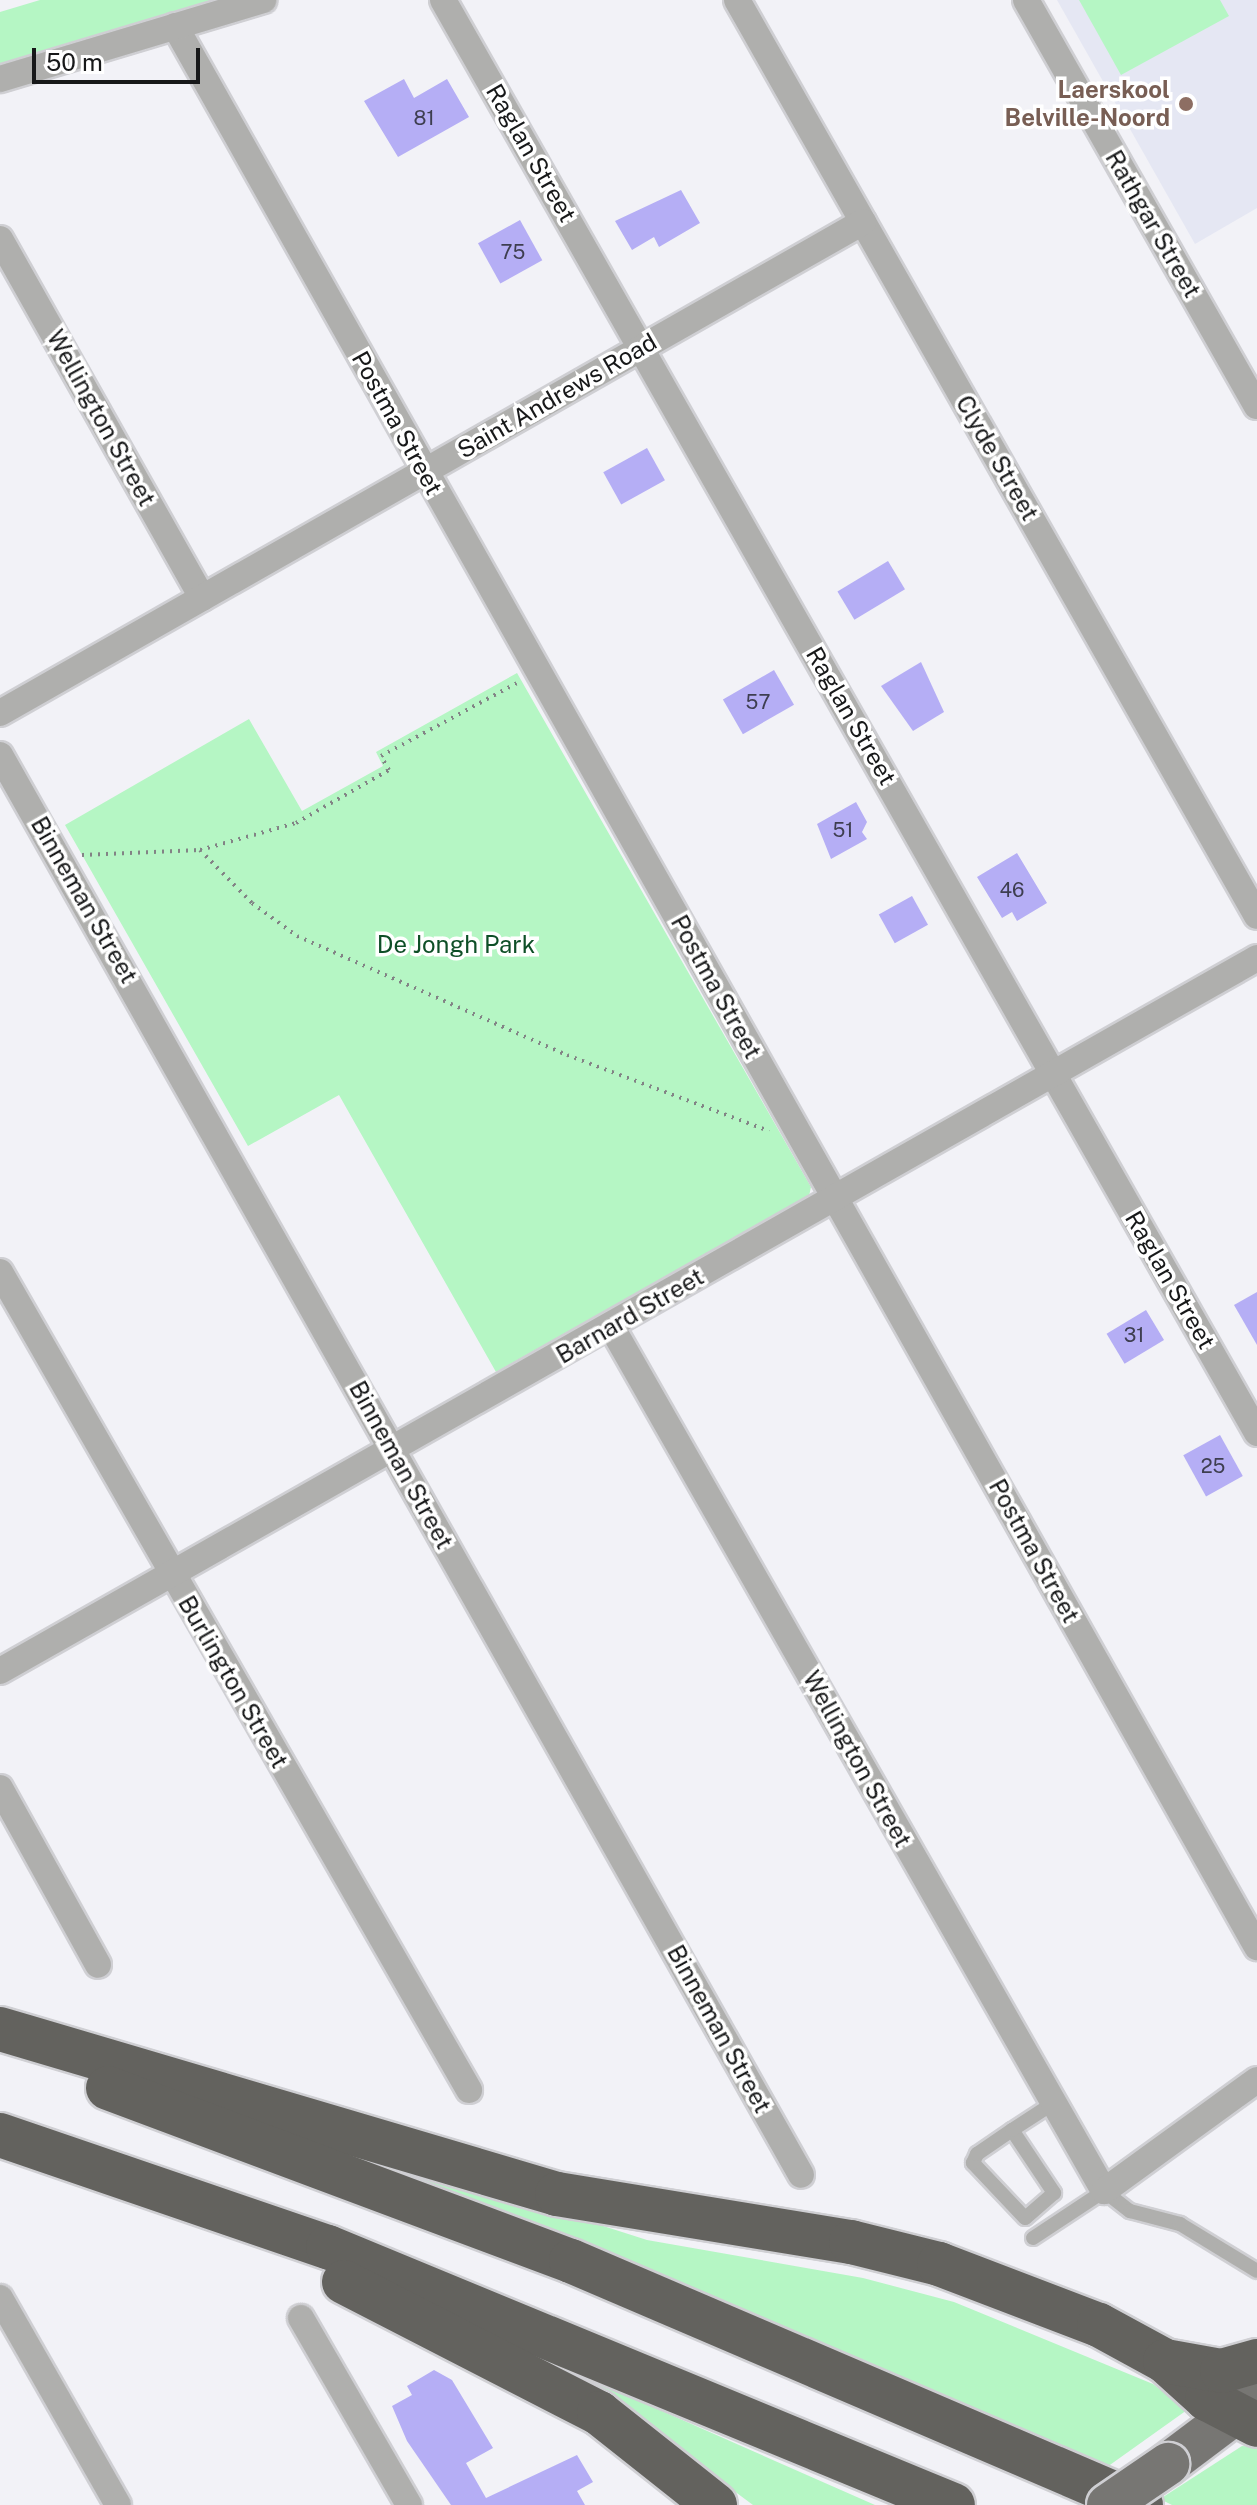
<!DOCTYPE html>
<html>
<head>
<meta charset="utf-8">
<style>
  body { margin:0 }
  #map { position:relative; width:1257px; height:2505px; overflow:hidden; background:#f2f2f7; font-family:"Public Sans",sans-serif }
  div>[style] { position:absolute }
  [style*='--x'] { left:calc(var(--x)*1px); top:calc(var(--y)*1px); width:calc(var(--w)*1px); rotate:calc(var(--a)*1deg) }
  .built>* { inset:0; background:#e5e7f3 }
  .green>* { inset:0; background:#b5f6c4 }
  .building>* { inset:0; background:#b5aef5; transform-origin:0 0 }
  .path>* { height:4px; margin-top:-2px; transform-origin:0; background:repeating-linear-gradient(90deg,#828385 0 2px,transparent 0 8px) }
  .roads { filter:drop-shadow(2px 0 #cfcfd3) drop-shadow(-2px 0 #cfcfd3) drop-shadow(0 2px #cfcfd3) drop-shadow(0 -2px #cfcfd3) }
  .lane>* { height:14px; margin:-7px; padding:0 7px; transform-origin:7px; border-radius:7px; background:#afafad }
  .street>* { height:26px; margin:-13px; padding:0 13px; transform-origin:13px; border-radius:13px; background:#afafad }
  .primary>* { height:42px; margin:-21px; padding:0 21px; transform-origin:21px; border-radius:21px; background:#777673 }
  .highway>* { height:44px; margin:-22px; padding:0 22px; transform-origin:22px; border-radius:22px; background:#63625e }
  .bridges { filter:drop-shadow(2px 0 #cfcfd3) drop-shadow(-2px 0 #cfcfd3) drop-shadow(0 2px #cfcfd3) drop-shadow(0 -2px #cfcfd3) }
  .primary-bridge>* { height:42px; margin:-21px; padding:0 21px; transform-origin:21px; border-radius:21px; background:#777673 }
  .dots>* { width:22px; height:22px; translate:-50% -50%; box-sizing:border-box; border:4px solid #fff; border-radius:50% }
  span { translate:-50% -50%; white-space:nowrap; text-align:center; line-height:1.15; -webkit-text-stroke:7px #fff; paint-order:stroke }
  .number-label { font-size:20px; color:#3e3e50 }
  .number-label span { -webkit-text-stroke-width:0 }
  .education-label { font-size:24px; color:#785e54; font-weight:700 }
  .right { translate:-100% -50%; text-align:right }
  .street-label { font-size:24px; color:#171819 }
  .park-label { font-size:24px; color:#0e4f27 }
  .scale { position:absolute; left:32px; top:48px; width:168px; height:36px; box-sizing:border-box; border:4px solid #171819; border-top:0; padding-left:10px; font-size:24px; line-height:28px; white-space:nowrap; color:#171819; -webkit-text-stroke:6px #fff; paint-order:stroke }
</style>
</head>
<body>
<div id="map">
  <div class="built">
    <div style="clip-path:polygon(1057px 0,1257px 0,1257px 208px,1195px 244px)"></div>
  </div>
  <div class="green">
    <div style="clip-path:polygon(40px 0,224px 0,0 67px,0 12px)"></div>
    <div style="clip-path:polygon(1079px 0,1220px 0,1229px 16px,1121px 75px)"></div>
    <div style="clip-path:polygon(517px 673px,811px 1187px,809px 1196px,496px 1372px,339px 1095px,248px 1146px,65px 825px,249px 719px,302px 811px,383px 766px,376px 752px)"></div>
    <div style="clip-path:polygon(382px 2155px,647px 2240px,863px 2278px,954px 2302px,1153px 2384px,1187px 2410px,1100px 2472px,380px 2168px)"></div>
    <div style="clip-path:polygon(526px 2351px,875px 2505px,753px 2505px,637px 2419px)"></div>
    <div style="clip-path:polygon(1242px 2446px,1257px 2447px,1257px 2505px,1172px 2505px,1160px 2499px)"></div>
  </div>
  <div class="building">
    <div style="clip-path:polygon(404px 79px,414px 98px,447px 79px,469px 117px,398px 157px,364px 101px)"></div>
    <div style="clip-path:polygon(681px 190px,700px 223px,659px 247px,654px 237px,632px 250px,615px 221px)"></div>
    <div style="left:520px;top:220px;width:46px;height:48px;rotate:61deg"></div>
    <div style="left:647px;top:448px;width:37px;height:50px;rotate:61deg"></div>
    <div style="left:888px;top:561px;width:33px;height:59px;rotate:59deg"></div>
    <div style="clip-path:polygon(921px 662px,944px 712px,913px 731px,881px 686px)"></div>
    <div style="left:774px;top:670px;width:40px;height:59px;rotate:60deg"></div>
    <div style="clip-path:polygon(856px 802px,867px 822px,862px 832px,867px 839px,831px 859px,817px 824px)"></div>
    <div style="clip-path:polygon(1017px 853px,1047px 903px,1017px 921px,1012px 912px,1002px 918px,977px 877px)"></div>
    <div style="left:912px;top:896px;width:33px;height:38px;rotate:61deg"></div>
    <div style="clip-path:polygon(1257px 1292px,1257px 1345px,1234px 1305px)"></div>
    <div style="left:1146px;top:1310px;width:35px;height:46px;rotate:59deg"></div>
    <div style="left:1220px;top:1435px;width:47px;height:42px;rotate:61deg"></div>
    <div style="clip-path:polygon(434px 2370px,452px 2380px,493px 2448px,466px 2463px,486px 2498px,577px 2455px,593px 2482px,577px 2491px,585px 2505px,451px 2505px,407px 2441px,392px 2406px,412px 2395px,407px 2386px)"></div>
  </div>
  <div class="path">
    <div style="--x:200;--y:850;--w:100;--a:-15.7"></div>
    <div style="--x:296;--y:823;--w:107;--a:-29.7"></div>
    <div style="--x:389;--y:770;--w:16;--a:-120"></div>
    <div style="--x:381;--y:756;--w:154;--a:-28.2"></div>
    <div style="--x:82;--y:855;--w:118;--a:-2.4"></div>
    <div style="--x:200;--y:850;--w:74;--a:45.5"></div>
    <div style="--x:252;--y:903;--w:56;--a:36.3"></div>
    <div style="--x:297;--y:936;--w:295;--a:23.8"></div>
    <div style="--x:567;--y:1055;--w:216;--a:20.6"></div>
  </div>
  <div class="roads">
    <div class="lane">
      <div style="--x:1012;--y:2130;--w:76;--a:56.3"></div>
      <div style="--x:1054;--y:2193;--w:38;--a:139"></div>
      <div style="--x:1025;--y:2218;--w:76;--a:-133.4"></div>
      <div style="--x:973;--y:2163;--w:10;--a:-66"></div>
      <div style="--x:977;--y:2154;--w:42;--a:-34.4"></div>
      <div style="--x:1012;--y:2130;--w:48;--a:-33"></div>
      <div style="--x:1033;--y:2238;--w:85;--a:-33.5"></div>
      <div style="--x:1104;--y:2191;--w:33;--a:38"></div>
      <div style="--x:1130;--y:2211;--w:52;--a:14.6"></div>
      <div style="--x:1180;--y:2224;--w:90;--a:31.4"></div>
    </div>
    <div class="street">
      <div style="--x:443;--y:0;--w:1648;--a:60.4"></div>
      <div style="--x:737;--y:0;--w:1053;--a:60.42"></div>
      <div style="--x:1026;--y:0;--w:467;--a:60.4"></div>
      <div style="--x:175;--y:26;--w:2205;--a:60.61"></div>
      <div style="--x:0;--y:79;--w:275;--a:-16.7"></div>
      <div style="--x:0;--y:239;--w:412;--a:60.6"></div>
      <div style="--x:0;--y:713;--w:993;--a:-29.64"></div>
      <div style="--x:0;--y:755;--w:1630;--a:60.57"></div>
      <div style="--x:0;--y:1272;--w:943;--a:60.17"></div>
      <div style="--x:611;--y:1326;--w:996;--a:60.32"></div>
      <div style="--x:1104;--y:2191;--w:189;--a:-36"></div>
      <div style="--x:0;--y:1671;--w:1445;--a:-29.56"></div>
      <div style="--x:0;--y:1788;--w:202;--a:61"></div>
      <div style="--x:0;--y:2298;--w:238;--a:60.3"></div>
      <div style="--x:301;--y:2318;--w:216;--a:60"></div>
    </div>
    <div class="primary">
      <div style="--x:1168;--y:2464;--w:111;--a:-37"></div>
    </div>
    <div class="highway">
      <div style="--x:0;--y:2029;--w:581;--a:16.5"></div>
      <div style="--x:557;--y:2194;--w:298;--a:9.3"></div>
      <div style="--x:851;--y:2242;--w:91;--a:14"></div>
      <div style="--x:939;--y:2264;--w:171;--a:20.9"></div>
      <div style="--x:1099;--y:2325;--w:75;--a:28.6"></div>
      <div style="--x:1165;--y:2361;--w:57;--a:42.1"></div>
      <div style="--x:1207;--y:2399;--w:56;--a:27.5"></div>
      <div style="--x:108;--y:2088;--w:494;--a:20.5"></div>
      <div style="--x:571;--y:2261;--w:620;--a:23.17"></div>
      <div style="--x:0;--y:2135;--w:347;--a:18.9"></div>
      <div style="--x:328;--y:2247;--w:676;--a:22.43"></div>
      <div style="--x:344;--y:2282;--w:287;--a:27.2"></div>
      <div style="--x:599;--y:2413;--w:148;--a:38.4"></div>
      <div style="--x:1165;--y:2361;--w:58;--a:10"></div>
      <div style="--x:1222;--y:2371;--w:36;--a:-16"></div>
    </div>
  </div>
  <div class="bridges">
    <div class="primary-bridge">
      <div style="--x:1108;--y:2505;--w:73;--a:-34.3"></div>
    </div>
  </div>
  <div class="dots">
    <div style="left:1186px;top:104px;background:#8d6e63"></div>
  </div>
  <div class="number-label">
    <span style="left:424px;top:118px">81</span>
    <span style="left:513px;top:252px">75</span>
    <span style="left:758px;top:702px">57</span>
    <span style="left:843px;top:830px">51</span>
    <span style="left:1012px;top:890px">46</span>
    <span style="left:1134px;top:1335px">31</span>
    <span style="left:1213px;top:1466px">25</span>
  </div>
  <div class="education-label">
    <span class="right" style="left:1170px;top:104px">Laerskool<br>Belville-Noord</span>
  </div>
  <div class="street-label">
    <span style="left:531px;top:153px;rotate:60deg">Raglan Street</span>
    <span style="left:1153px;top:224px;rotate:60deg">Rathgar Street</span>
    <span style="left:557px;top:396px;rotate:-30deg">Saint Andrews Road</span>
    <span style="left:101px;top:418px;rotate:61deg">Wellington Street</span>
    <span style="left:397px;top:423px;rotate:61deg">Postma Street</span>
    <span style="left:997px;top:458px;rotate:60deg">Clyde Street</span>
    <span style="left:851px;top:716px;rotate:60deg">Raglan Street</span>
    <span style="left:84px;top:900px;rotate:60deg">Binneman Street</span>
    <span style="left:716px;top:987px;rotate:61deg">Postma Street</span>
    <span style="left:1170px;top:1280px;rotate:60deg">Raglan Street</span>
    <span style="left:630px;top:1316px;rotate:-30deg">Barnard Street</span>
    <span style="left:401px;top:1465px;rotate:61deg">Binneman Street</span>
    <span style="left:1034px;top:1551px;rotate:61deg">Postma Street</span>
    <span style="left:233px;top:1682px;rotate:60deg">Burlington Street</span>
    <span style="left:857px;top:1759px;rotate:61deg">Wellington Street</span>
    <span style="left:719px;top:2029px;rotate:61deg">Binneman Street</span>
  </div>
  <div class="park-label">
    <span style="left:456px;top:945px">De Jongh Park</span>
  </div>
  <div class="scale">50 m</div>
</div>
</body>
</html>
